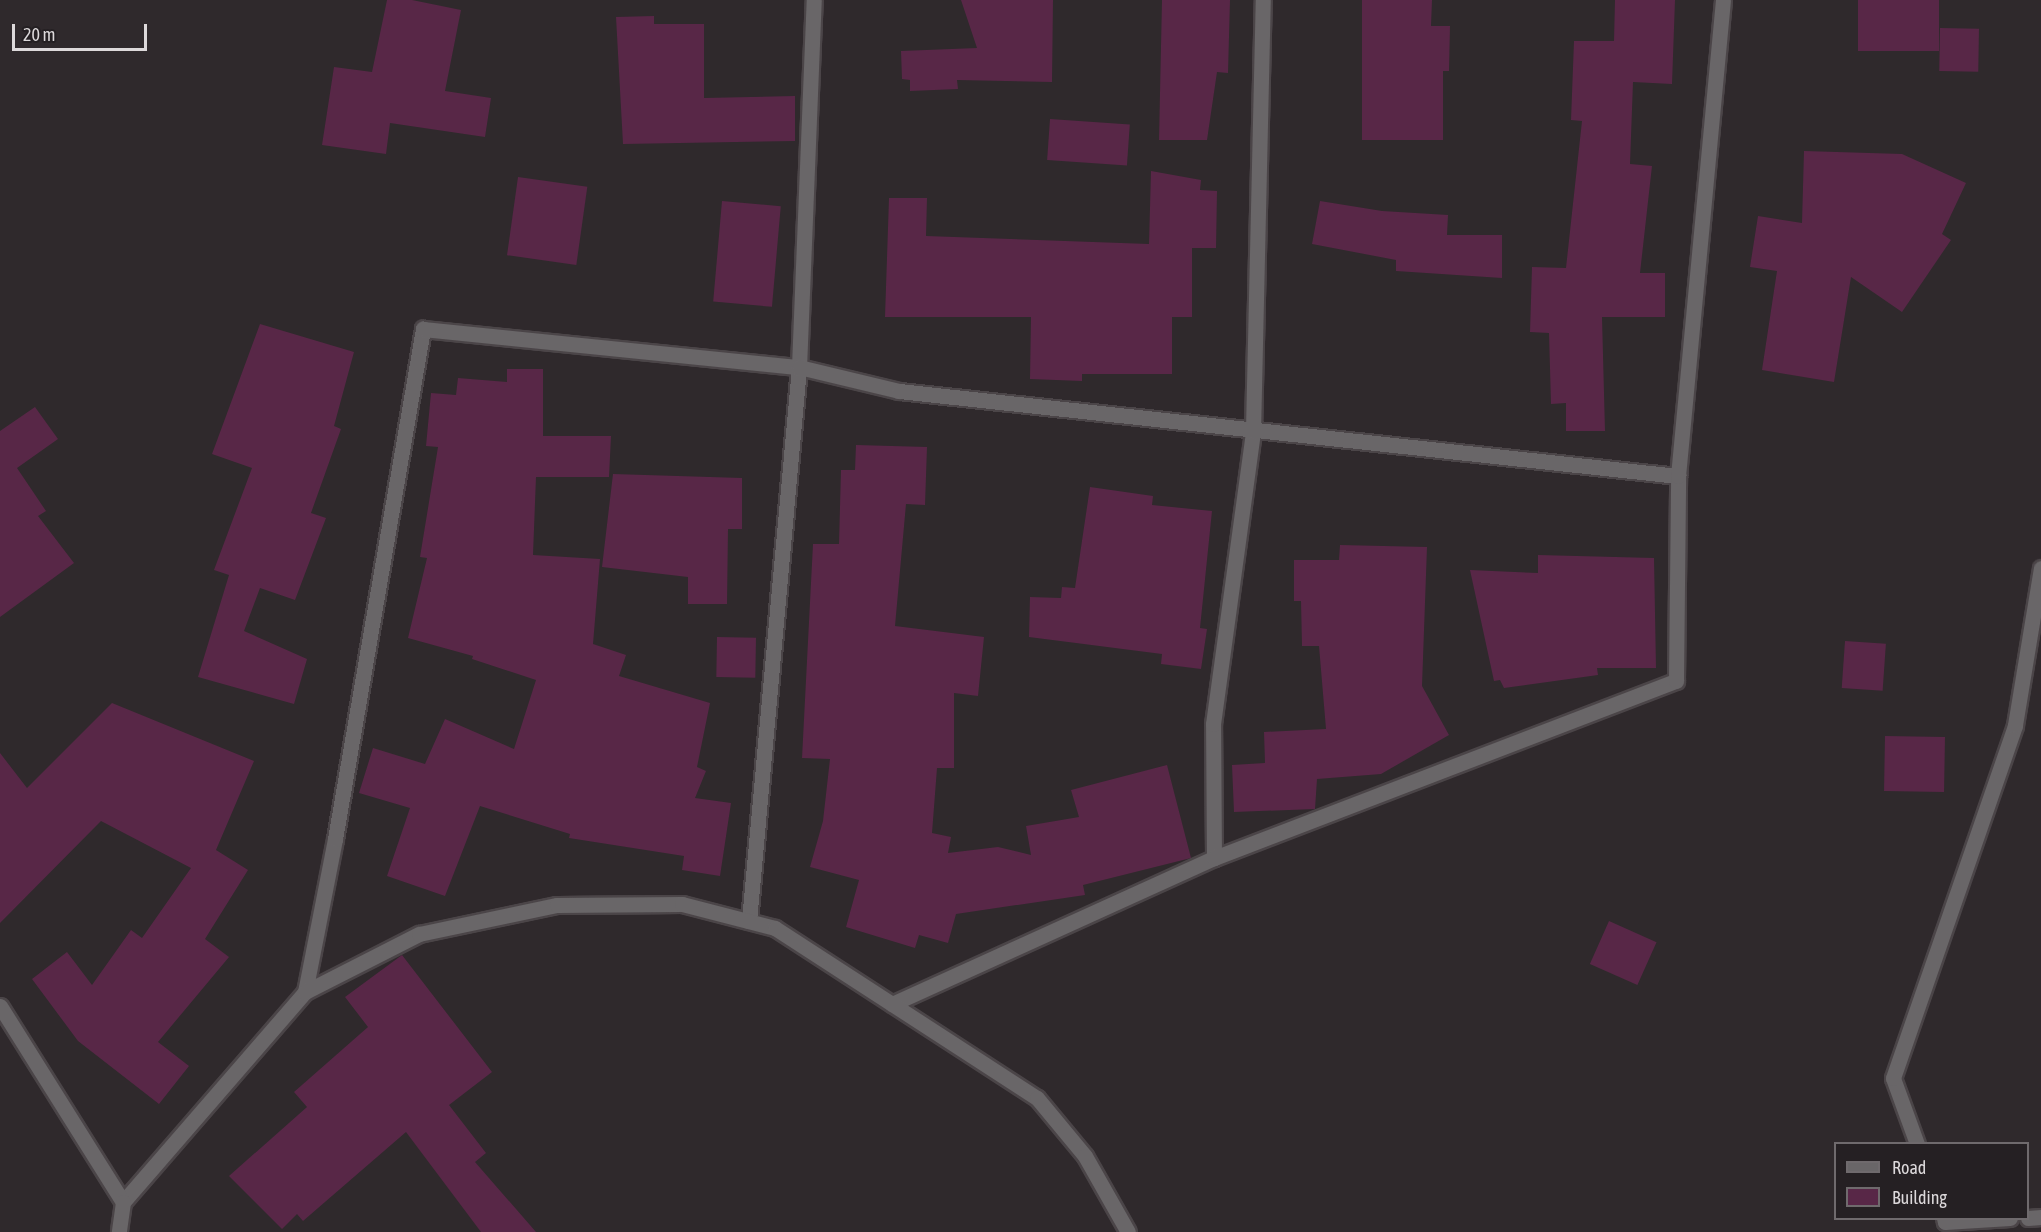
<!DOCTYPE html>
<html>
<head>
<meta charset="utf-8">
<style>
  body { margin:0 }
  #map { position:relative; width:2041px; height:1232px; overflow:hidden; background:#2f292c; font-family:"Asap Condensed",sans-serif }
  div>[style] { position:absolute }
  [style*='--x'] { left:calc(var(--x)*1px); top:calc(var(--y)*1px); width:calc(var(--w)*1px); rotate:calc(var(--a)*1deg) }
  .building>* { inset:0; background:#582747; transform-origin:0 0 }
  .roads { filter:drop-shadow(2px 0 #4b4548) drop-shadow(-2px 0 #4b4548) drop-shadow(0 2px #4b4548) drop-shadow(0 -2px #4b4548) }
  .service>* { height:15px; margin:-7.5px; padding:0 7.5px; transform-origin:7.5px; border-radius:7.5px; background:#696668 }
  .minor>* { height:15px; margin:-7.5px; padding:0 7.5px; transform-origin:7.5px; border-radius:7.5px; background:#696668 }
  .tertiary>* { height:15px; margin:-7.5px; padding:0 7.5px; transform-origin:7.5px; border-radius:7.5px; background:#696668 }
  span { translate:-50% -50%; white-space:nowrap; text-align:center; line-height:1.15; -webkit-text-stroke:5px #252023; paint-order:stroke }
  .legend { position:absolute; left:1834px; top:1142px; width:195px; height:78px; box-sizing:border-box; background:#252023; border:2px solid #6f6a6d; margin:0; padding:8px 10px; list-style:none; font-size:18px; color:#ddd9db }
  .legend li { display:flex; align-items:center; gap:12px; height:30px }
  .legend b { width:30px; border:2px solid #6f6a6d }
  .scale { position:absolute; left:12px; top:24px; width:135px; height:27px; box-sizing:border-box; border:3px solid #ddd9db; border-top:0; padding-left:8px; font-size:18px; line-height:21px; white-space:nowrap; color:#ddd9db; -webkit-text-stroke:4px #252023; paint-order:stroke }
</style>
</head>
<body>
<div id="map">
  <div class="building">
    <div style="clip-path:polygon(387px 0,412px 0,461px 10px,445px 91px,491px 98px,485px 137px,390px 123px,386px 154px,322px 145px,334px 67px,372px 72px)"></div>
    <div style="clip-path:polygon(961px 0,1053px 0,1052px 82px,957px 80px,958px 89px,910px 91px,910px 80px,902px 79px,901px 51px,977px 48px)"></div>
    <div style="clip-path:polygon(1162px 0,1230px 0,1228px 73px,1217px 72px,1207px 140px,1159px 140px)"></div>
    <div style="clip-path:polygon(1362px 0,1432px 0,1431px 26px,1450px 26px,1449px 71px,1443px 71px,1443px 140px,1362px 140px)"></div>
    <div style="clip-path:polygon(1615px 0,1675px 0,1672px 84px,1633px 82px,1630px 164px,1652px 166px,1640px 273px,1665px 273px,1665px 317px,1602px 317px,1605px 431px,1566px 431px,1566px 403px,1551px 404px,1549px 333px,1530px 332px,1532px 267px,1566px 268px,1582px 121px,1571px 120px,1574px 41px,1614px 41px)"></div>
    <div style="left:1858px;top:0;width:81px;height:51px"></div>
    <div style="clip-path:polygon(654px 16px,654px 24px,704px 24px,704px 98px,795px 96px,795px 141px,623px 144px,616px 17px)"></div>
    <div style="left:1940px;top:28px;width:39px;height:43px;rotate:1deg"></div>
    <div style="left:1050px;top:119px;width:80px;height:41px;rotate:4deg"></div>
    <div style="clip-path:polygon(1804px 151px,1902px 154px,1966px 183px,1942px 234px,1951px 240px,1902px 312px,1851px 277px,1834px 382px,1762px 370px,1777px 271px,1750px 267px,1758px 216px,1802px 223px)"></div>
    <div style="clip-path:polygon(1151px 171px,1201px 180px,1200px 190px,1217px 191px,1216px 248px,1192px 248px,1192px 317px,1172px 317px,1172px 374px,1082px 374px,1082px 381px,1030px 379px,1031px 317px,885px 317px,889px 198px,927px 198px,926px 236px,1149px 244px)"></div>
    <div style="left:518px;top:177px;width:70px;height:79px;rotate:8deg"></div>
    <div style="left:722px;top:201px;width:59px;height:101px;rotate:5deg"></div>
    <div style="clip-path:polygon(1320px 201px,1382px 211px,1448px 215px,1447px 235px,1502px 235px,1502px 278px,1396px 271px,1396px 260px,1312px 244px)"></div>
    <div style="clip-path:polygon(260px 324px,354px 352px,334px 426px,341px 429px,311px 513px,326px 518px,295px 600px,260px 588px,244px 631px,307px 659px,294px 704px,198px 677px,229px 575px,214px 570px,252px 468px,212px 454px)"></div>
    <div style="clip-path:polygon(507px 369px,543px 369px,543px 436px,611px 436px,609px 477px,536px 477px,533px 555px,600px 559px,593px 644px,626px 655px,619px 676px,710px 703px,697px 767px,706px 771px,695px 798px,731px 803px,720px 876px,682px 870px,684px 856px,569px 838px,570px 834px,480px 806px,445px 896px,387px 876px,410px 808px,359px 793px,373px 748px,425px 764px,445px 719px,514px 749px,536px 680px,472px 659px,473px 656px,408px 638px,427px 558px,420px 557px,438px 447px,426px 446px,431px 393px,456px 395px,458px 378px,507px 382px)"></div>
    <div style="clip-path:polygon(35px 407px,58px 439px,17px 468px,46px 511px,38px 516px,74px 563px,0 617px,0 431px)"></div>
    <div style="clip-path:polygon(856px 445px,927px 447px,925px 505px,906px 504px,895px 626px,984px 637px,978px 696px,954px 693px,954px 768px,937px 768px,932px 833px,951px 837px,948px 853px,998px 847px,1031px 855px,1026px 826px,1079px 817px,1071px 790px,1167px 765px,1191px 858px,1083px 885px,1085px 895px,956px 914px,948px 943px,919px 935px,915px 948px,846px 927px,859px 880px,810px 867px,823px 821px,830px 759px,802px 758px,813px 544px,839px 544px,841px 470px,855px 470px)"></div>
    <div style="clip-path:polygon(613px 474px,742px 478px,742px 529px,728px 529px,727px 604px,688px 604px,688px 577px,602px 567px)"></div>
    <div style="clip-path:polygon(1090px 487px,1153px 496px,1152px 505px,1212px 511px,1200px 628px,1207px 629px,1201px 669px,1161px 664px,1162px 654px,1029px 637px,1030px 597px,1061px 598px,1062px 587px,1075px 588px)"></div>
    <div style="clip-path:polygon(1340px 545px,1427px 547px,1422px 686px,1449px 735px,1381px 774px,1317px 779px,1315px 809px,1234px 812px,1232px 765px,1265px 763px,1264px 732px,1326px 729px,1319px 646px,1302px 646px,1301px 601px,1294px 601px,1294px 560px,1339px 560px)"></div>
    <div style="clip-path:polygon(1538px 555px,1654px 558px,1656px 668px,1597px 668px,1598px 675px,1504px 688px,1500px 680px,1494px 681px,1470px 570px,1538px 573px)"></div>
    <div style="left:717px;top:637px;width:39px;height:40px;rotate:1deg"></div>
    <div style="left:1845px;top:641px;width:41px;height:47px;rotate:4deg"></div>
    <div style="clip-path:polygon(112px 703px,254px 761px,216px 850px,248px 870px,205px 939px,229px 957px,158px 1042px,189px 1066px,159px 1104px,78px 1041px,32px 979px,67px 952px,92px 985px,131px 930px,142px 938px,191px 868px,101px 821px,0 923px,0 753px,27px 788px)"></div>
    <div style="left:1885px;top:736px;width:60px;height:55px;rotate:1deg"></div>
    <div style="left:1609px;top:921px;width:52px;height:47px;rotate:24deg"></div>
    <div style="clip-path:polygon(402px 955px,492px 1072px,449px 1105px,486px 1153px,475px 1162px,536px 1232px,481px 1232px,406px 1132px,303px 1221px,297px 1214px,282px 1229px,229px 1176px,307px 1107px,294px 1092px,368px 1027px,345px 997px)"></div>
  </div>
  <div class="roads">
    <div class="service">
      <div style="--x:1917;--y:1144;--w:70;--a:-110"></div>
      <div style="--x:1893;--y:1078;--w:373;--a:-70.9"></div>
      <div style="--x:2015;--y:725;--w:159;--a:-80.6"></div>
      <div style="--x:1944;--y:1218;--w:4;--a:76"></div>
      <div style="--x:1945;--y:1222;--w:65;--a:-3.5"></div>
      <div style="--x:2028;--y:1218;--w:13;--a:-4"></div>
    </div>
    <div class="minor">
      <div style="--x:1214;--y:858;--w:134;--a:-90.4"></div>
      <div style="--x:1213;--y:724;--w:296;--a:-82.2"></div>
      <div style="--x:1253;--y:431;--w:431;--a:-88.7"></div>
      <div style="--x:749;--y:921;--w:556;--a:-84.84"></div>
      <div style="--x:799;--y:367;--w:367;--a:-87.7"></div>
      <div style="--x:305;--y:992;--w:156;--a:-78.9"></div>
      <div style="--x:335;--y:839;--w:518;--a:-80.21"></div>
      <div style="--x:423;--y:329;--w:378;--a:5.8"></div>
      <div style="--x:799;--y:367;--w:103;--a:13.5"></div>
      <div style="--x:899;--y:391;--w:784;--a:6.23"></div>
      <div style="--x:892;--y:1004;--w:354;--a:-24.4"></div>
      <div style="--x:1214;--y:858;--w:495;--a:-21"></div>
      <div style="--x:1676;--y:681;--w:205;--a:-89.4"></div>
      <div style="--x:1678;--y:476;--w:478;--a:-84.6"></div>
      <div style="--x:123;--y:1202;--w:278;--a:-49.1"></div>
      <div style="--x:305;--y:992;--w:128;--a:-27"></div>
      <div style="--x:419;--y:934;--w:141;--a:-11.9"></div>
      <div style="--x:557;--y:905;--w:125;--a:-0.5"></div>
      <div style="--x:682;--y:904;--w:96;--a:14.5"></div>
      <div style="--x:775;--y:928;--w:312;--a:33"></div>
      <div style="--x:1037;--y:1098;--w:75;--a:50.4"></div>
      <div style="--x:1085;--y:1156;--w:87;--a:60.5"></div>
    </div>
    <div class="tertiary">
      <div style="--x:0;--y:1006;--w:231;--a:57.9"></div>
      <div style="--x:123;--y:1202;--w:30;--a:98"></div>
    </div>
  </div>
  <ul class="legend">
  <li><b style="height:8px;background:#696668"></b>Road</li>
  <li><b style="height:16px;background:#582747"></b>Building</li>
  </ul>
  <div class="scale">20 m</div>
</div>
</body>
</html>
